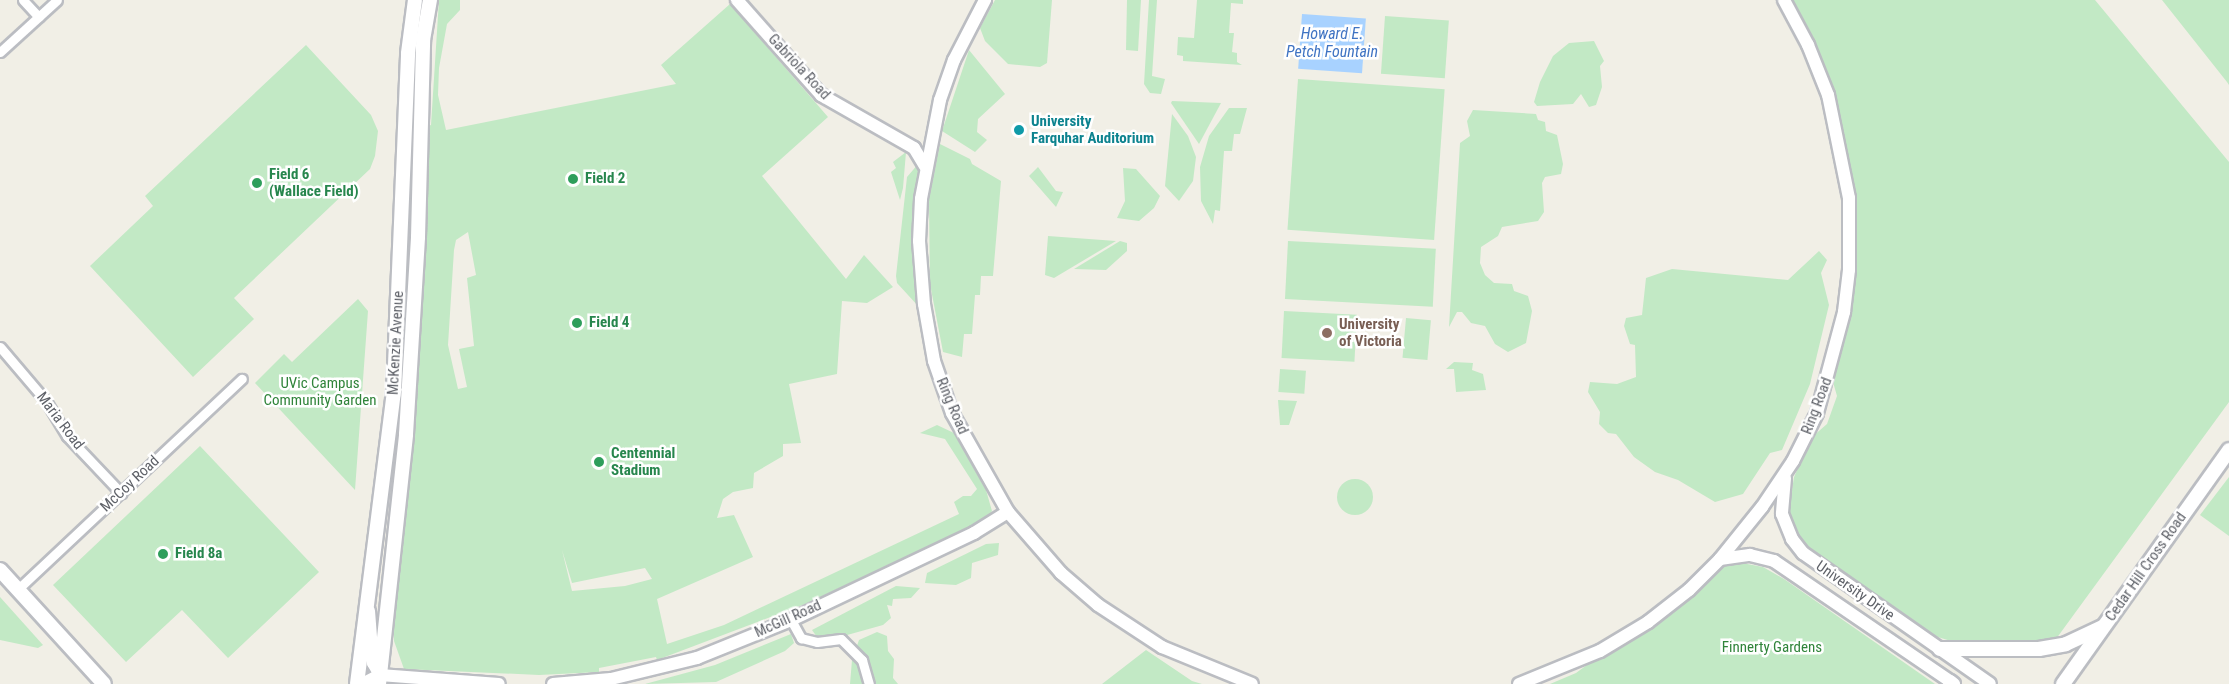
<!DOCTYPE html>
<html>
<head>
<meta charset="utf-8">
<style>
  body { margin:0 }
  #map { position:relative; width:2229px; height:684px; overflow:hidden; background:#f1efe6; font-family:"Roboto Condensed",sans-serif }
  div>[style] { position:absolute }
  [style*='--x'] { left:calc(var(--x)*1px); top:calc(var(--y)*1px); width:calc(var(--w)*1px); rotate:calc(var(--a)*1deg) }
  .green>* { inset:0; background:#c2e9c5; transform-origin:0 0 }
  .round { border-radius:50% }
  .water>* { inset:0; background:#a8d2ff; transform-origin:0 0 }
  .roads { filter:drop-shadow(2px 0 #bbbdc2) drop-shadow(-2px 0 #bbbdc2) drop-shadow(0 2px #bbbdc2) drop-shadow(0 -2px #bbbdc2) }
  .minor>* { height:9px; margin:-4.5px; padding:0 4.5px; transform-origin:4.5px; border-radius:4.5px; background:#fff }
  .tertiary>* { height:12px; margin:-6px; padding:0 6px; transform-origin:6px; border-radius:6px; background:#fff }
  .secondary>* { height:14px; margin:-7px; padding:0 7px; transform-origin:7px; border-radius:7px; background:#fff }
  .dots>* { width:16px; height:16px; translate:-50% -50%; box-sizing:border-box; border:3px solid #fff; border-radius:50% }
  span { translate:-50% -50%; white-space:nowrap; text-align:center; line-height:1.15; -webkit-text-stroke:5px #fff; paint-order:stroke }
  .street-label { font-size:15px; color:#5e6168 }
  .culture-label { font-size:15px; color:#0d838f; font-weight:700 }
  .left { translate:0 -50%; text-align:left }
  .leisure-label { font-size:15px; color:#27864d; font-weight:700 }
  .education-label { font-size:15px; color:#785e54; font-weight:700 }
  .park-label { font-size:15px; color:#30843a }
  .water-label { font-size:16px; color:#4074c3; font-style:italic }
</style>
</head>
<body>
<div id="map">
  <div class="green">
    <div style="clip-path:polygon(evenodd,439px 0,460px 0,460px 10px,447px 24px,439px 68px,438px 95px,446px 130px,676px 84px,661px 65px,730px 4px,828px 117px,762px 176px,846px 279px,864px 255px,893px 287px,867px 303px,842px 301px,837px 374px,789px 384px,801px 443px,783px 444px,783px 456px,754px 473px,753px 488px,733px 492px,723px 499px,717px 518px,734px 515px,753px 557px,657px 599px,667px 644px,724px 625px,959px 514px,954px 502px,963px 496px,971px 496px,977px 489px,945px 439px,920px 433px,937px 425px,954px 433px,986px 490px,992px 511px,986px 520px,805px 604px,657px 660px,656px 657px,599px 668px,599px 672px,539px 675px,404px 669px,394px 641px,393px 613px,416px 349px,426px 127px,431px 125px,439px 0,468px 232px,476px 275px,467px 278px,474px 346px,459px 349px,467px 387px,458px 389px,448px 345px,454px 250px,456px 240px,468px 232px,439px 0,562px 550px,572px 583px,645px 568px,652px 579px,625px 586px,572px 591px,562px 550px)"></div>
    <div style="clip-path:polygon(995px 0,1052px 0,1047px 63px,1040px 67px,1008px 64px,985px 41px,980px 28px)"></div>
    <div style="clip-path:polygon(1127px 0,1141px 0,1138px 51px,1126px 50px)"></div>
    <div style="clip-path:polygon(1149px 0,1157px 0,1152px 76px,1165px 79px,1161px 94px,1150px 93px,1144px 84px)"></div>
    <div style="clip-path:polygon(1197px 0,1243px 0,1243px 4px,1231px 3px,1229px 33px,1234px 33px,1232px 52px,1237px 53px,1237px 62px,1242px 65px,1183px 61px,1183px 56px,1177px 55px,1178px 37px,1194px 38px)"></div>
    <div style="clip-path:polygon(1790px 0,2095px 0,2229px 162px,2229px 402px,2056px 639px,1971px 647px,1931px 635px,1808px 549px,1794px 529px,1789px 509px,1794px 477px,1812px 437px,1827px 424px,1837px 396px,1833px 382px,1850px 311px,1856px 234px,1851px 174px,1841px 122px,1819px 54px)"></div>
    <div style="clip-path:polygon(2162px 0,2229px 0,2229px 85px,2227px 82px)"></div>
    <div style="left:1385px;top:16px;width:64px;height:58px;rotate:4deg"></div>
    <div style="clip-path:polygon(1594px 41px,1604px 61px,1600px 66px,1602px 87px,1596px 105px,1589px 107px,1581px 94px,1573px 104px,1537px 106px,1534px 102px,1540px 82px,1553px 56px,1569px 43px)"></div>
    <div style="clip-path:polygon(306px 45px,371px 115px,378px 131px,375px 156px,370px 169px,234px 298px,254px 319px,193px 377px,90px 266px,153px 206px,145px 196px)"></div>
    <div style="clip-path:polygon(969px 50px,1005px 94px,978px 119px,977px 132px,987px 140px,975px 152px,942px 131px)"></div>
    <div style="left:1298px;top:79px;width:147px;height:151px;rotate:4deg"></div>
    <div style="clip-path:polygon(1172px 101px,1221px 103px,1199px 144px,1171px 103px)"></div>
    <div style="clip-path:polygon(1229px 108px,1247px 108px,1240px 134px,1234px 134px,1232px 151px,1224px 151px,1220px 211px,1215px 210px,1213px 224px,1201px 201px,1200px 167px,1209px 136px)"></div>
    <div style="clip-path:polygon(1473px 110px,1536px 114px,1538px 120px,1545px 122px,1546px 131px,1557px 135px,1563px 164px,1561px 174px,1545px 177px,1542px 183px,1544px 212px,1538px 221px,1502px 227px,1498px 236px,1481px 247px,1480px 263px,1485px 275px,1494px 283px,1512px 284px,1514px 291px,1528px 296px,1532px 311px,1526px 343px,1508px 352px,1495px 344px,1485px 326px,1471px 323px,1462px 312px,1457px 312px,1449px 327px,1460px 143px,1470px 136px,1467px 121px)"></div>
    <div style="clip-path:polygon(1172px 114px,1188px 136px,1196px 157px,1193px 181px,1179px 201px,1165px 186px)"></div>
    <div style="clip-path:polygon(940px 144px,970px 159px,972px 164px,1001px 181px,993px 276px,981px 276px,980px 295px,975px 295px,972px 334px,964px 334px,962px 357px,943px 352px,930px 284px,929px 199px)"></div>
    <div style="clip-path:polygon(906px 152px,903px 188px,900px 200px,891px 172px,896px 168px,893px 162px)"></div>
    <div style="clip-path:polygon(919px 163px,913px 226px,919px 307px,897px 283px,896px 276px,907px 177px)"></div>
    <div style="clip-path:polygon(1038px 167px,1056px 191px,1063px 192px,1056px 207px,1029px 176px)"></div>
    <div style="clip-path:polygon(1123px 168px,1136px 169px,1160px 196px,1154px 208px,1139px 221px,1117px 218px,1125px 201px)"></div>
    <div style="clip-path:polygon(1048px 236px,1116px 241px,1054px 278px,1045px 275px)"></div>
    <div style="clip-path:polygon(1120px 241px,1127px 243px,1127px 251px,1106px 270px,1074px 269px)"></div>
    <div style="left:1288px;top:241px;width:148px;height:58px;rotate:3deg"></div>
    <div style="clip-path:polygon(1819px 251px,1827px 260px,1821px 273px,1829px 305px,1810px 384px,1782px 450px,1770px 453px,1743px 494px,1715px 502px,1678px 480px,1655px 472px,1634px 457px,1616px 434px,1608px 433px,1599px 424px,1600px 412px,1588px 392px,1590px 382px,1617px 384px,1636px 377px,1635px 345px,1630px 344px,1624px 326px,1626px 318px,1642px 315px,1646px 278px,1672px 269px,1788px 280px)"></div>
    <div style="clip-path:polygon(358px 299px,368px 311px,355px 490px,255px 383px,284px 354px,292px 362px)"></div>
    <div style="left:1284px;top:311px;width:73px;height:47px;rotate:3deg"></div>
    <div style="left:1406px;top:318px;width:25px;height:40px;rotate:5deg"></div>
    <div style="clip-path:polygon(1454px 362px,1473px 363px,1472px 370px,1483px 374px,1486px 390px,1456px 392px,1454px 369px,1446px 369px)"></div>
    <div style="left:1280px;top:369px;width:26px;height:23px;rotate:4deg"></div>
    <div style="clip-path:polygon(1278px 400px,1297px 401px,1289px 425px,1280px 425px)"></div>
    <div style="clip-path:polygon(200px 446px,319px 572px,228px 658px,182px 610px,126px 662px,53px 585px)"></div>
    <div style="clip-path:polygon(2229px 477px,2229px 536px,2200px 515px)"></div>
    <div class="round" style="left:1337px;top:479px;width:36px;height:36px"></div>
    <div style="clip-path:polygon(999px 543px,998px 555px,972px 563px,971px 578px,956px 585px,925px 583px,927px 573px,986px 544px)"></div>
    <div style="clip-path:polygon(1737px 562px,1763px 567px,1784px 579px,1935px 684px,1550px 684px,1576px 673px,1720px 567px)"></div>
    <div style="clip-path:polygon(896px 586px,920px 588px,911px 598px,893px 599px,892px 606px,887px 605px,891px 618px,883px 625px,840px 637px,817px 637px,812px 630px)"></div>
    <div style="clip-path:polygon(0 597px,43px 645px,38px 648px,0 640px)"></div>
    <div style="clip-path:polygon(877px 632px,887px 636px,888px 651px,894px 659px,893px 678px,898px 684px,850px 684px,852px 660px,859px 640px)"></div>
    <div style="clip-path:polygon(791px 634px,794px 643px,785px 651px,716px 682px,645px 684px,715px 665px)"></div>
    <div style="clip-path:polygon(1146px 650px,1192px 681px,1202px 684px,1102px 684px)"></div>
  </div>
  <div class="water">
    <div style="left:1302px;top:14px;width:64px;height:55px;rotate:4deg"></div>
  </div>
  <div class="roads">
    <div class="minor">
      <div style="--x:23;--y:0;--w:23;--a:47"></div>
      <div style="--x:0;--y:52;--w:77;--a:-42.4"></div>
      <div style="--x:0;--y:347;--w:71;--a:49.6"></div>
      <div style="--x:46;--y:401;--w:41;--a:59"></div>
      <div style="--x:67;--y:436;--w:79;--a:46.5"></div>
      <div style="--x:18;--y:589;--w:307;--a:-43.2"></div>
      <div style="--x:791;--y:620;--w:21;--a:61"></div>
      <div style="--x:801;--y:638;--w:16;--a:14"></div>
      <div style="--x:817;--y:642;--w:24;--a:-7"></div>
      <div style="--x:841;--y:639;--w:30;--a:45"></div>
      <div style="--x:862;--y:660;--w:25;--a:74"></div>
    </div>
    <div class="tertiary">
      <div style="--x:737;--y:0;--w:127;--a:48.5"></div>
      <div style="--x:821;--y:95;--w:107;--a:29.7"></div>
      <div style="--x:914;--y:148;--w:21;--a:59"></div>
      <div style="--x:985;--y:0;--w:68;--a:117.3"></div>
      <div style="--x:954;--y:60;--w:42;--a:109.3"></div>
      <div style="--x:940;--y:100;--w:101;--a:100.9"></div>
      <div style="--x:921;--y:199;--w:42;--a:92.7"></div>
      <div style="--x:919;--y:241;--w:63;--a:85.5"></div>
      <div style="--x:924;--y:304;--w:58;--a:80"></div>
      <div style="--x:934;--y:361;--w:55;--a:70.9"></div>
      <div style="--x:952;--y:413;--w:114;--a:60.5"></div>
      <div style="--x:1008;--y:512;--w:81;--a:49"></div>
      <div style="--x:1061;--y:573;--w:49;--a:40.9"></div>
      <div style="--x:1098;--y:605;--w:77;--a:33.3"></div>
      <div style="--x:1162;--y:647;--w:97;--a:22.3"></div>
      <div style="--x:1785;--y:478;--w:36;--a:95"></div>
      <div style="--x:1782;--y:514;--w:27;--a:68"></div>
      <div style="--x:1792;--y:539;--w:18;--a:52"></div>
      <div style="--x:1803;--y:553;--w:228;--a:35"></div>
      <div style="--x:1720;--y:559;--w:30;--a:-8"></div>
      <div style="--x:1750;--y:555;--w:25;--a:14"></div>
      <div style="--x:1774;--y:561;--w:218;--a:34.3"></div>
      <div style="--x:369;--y:611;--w:52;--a:85.6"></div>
      <div style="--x:373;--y:663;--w:14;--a:60"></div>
      <div style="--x:362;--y:684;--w:20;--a:-27"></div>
      <div style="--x:380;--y:675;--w:119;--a:4.3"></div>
      <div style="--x:553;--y:684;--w:58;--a:-4.9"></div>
      <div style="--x:611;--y:679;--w:89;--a:-13.7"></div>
      <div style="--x:697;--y:658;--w:101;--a:-22"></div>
      <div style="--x:791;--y:620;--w:203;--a:-25.4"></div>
      <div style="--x:974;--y:533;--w:40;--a:-32"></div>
      <div style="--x:1519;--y:684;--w:87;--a:-22.2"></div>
      <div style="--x:1600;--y:651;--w:56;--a:-31.1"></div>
      <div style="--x:1648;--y:622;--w:52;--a:-38"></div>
      <div style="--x:1689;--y:590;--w:44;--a:-45"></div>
      <div style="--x:1720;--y:559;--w:67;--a:-51.1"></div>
      <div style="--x:1762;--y:507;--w:55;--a:-56"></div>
      <div style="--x:1793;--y:461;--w:54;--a:-63.4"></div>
      <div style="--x:1817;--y:413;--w:105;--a:-75"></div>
      <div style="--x:1844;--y:312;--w:42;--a:-83.2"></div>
      <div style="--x:1849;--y:270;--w:72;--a:-90"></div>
      <div style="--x:1849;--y:198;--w:105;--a:-101.5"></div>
      <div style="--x:1828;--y:95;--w:54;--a:-111.8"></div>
      <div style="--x:1808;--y:45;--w:51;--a:-118.1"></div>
    </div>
    <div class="secondary">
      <div style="--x:0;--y:570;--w:154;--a:47.6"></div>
      <div style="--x:1940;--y:649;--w:99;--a:0"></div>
      <div style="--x:2039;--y:649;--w:27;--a:-10"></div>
      <div style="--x:2066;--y:644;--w:40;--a:-25"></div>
      <div style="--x:1950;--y:682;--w:3;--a:45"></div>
      <div style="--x:357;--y:684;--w:296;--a:-82.8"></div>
      <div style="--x:394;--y:390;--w:337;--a:-87.6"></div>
      <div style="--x:408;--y:53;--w:53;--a:-82.5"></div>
      <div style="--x:379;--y:684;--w:251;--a:-83.8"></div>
      <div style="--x:406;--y:434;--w:197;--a:-86.5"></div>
      <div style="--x:418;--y:237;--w:197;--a:-88.5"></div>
      <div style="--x:423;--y:40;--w:41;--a:-80.1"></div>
      <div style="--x:2063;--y:684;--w:287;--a:-54.6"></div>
    </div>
  </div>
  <div class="dots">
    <div style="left:1019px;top:130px;background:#0f9aa8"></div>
    <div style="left:573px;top:179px;background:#2e9e5b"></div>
    <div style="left:257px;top:183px;background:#2e9e5b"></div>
    <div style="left:577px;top:323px;background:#2e9e5b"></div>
    <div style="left:1327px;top:333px;background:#8d6e63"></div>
    <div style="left:599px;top:462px;background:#2e9e5b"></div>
    <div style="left:163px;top:554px;background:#2e9e5b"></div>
  </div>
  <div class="street-label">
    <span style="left:799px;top:67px;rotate:47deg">Gabriola Road</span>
    <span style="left:396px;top:343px;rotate:-87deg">McKenzie Avenue</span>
    <span style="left:952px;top:406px;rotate:67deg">Ring Road</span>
    <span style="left:1817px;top:406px;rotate:-69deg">Ring Road</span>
    <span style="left:60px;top:421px;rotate:53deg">Maria Road</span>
    <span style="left:130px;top:484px;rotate:-43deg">McCoy Road</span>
    <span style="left:2146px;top:567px;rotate:-55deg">Cedar Hill Cross Road</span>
    <span style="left:1855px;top:591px;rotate:35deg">University Drive</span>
    <span style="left:788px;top:619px;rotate:-24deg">McGill Road</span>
  </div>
  <div class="culture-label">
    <span class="left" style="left:1031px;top:130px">University<br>Farquhar Auditorium</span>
  </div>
  <div class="leisure-label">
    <span class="left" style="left:269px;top:183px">Field 6<br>(Wallace Field)</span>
    <span class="left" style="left:585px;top:179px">Field 2</span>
    <span class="left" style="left:589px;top:323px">Field 4</span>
    <span class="left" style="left:611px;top:462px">Centennial<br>Stadium</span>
    <span class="left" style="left:175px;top:554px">Field 8a</span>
  </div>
  <div class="education-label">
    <span class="left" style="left:1339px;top:333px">University<br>of Victoria</span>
  </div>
  <div class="park-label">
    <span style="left:320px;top:392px">UVic Campus<br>Community Garden</span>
    <span style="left:1772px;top:648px">Finnerty Gardens</span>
  </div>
  <div class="water-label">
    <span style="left:1332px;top:43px">Howard E.<br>Petch Fountain</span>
  </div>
</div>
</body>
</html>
